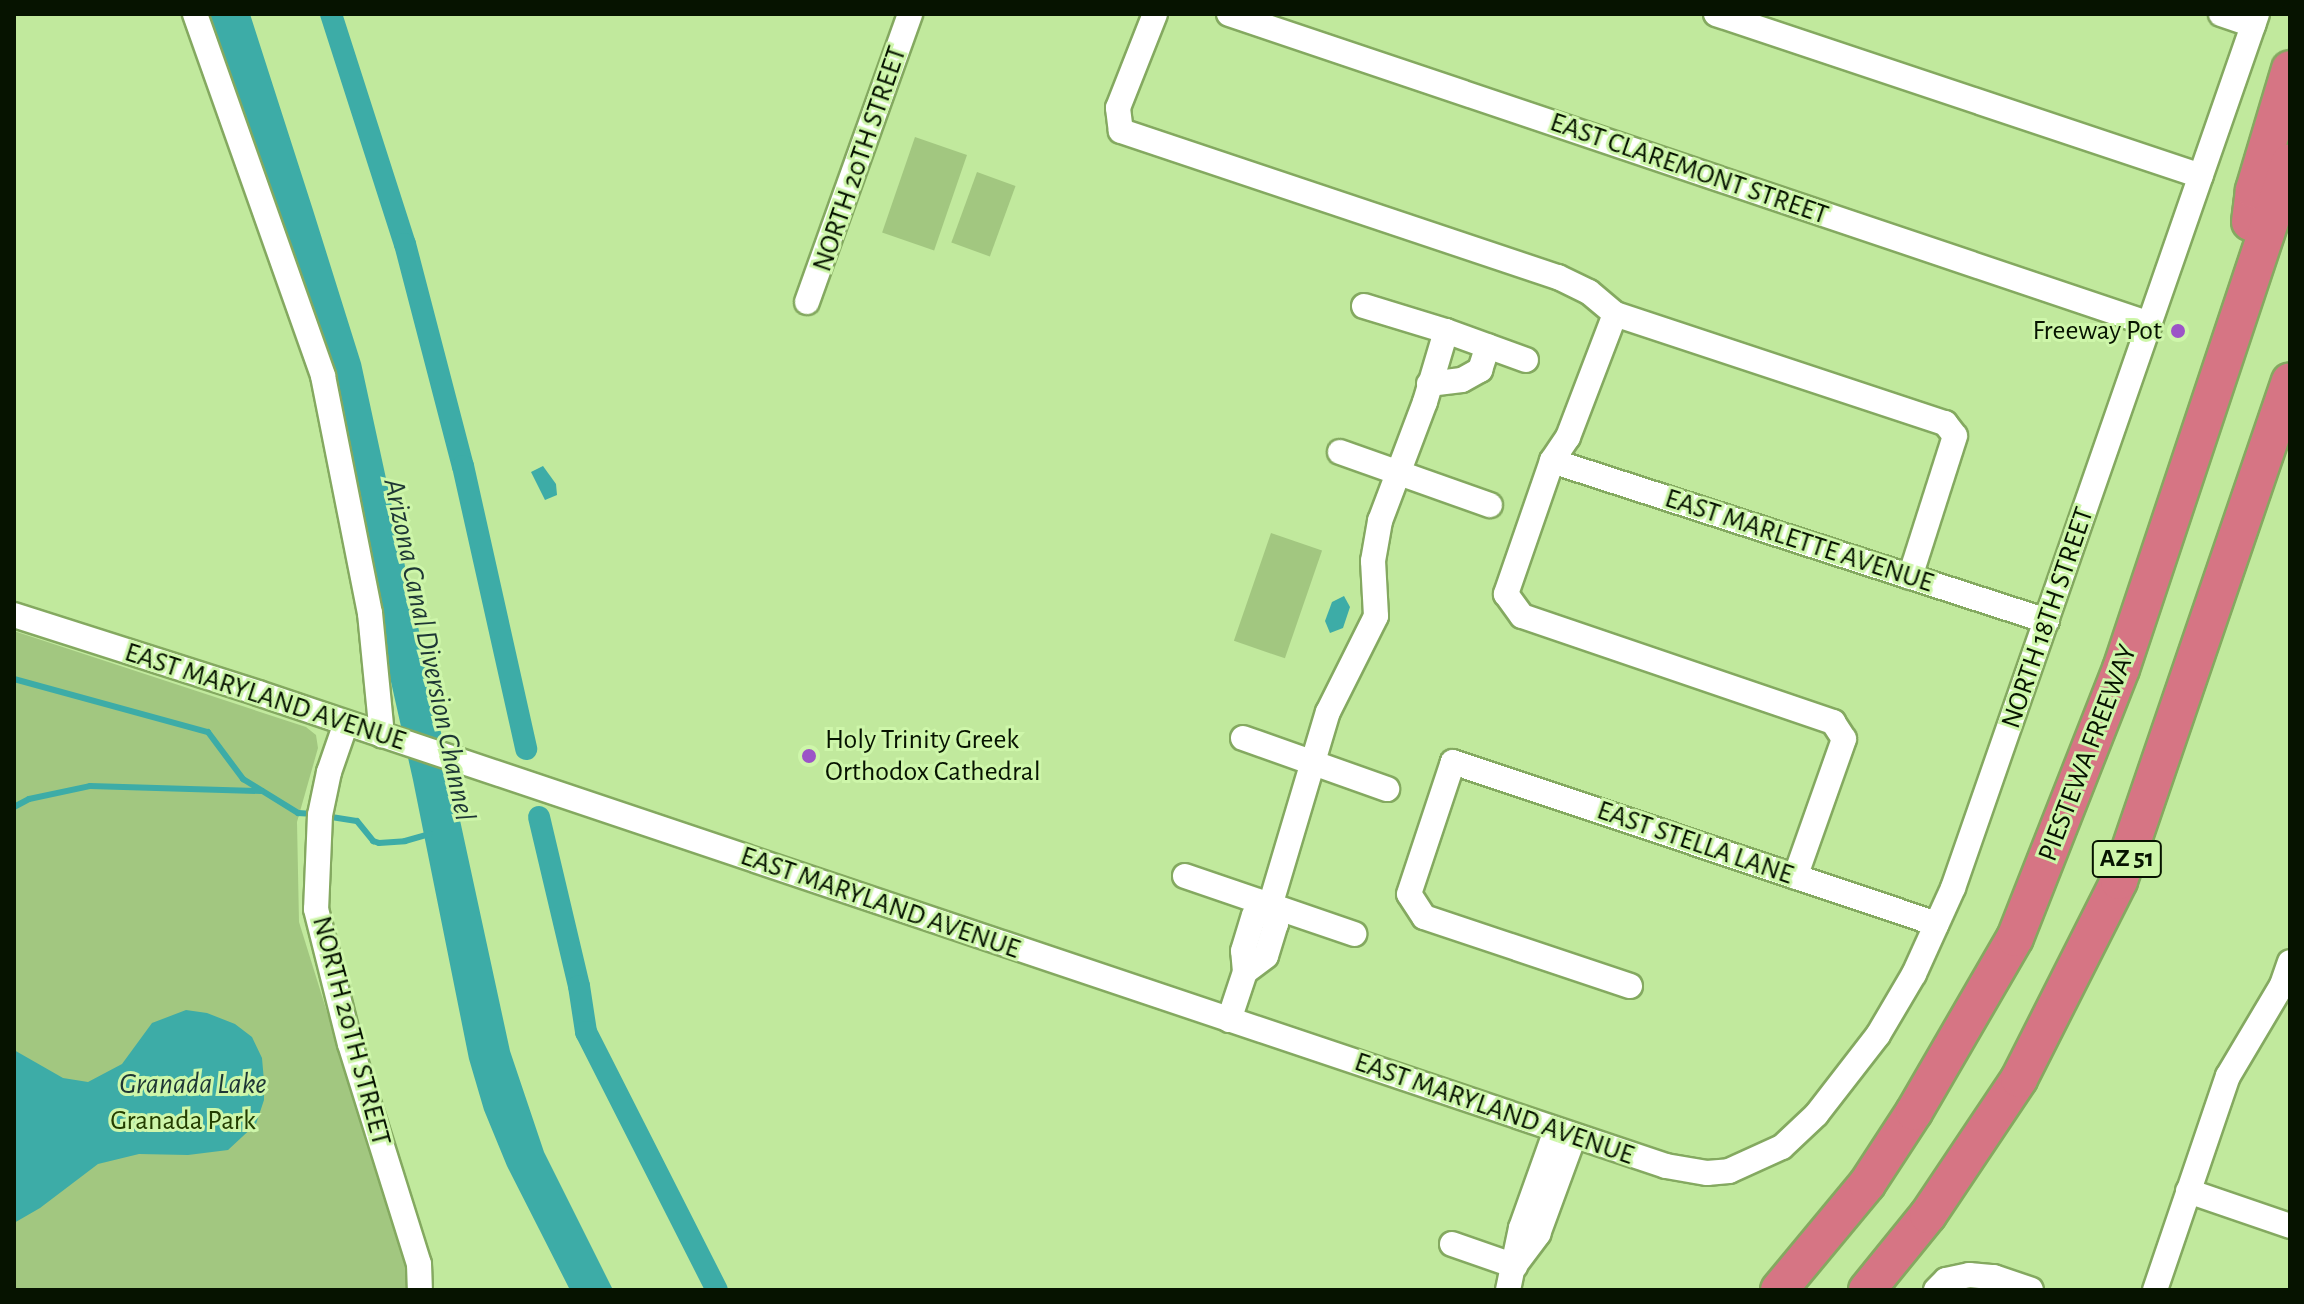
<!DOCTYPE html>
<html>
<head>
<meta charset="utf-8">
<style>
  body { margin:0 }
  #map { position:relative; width:2304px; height:1304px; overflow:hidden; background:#c1e99d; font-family:"Alegreya Sans",sans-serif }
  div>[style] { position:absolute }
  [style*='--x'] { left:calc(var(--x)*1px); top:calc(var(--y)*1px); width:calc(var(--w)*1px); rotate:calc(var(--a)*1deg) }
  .green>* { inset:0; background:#a2c780; transform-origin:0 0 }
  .water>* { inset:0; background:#3daca7 }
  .stream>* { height:6px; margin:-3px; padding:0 3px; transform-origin:3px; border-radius:3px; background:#3daca7 }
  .canal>* { height:22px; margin:-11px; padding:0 11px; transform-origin:11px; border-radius:11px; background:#3daca7 }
  .roads { filter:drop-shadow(2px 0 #84a960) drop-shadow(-2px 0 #84a960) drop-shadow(0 2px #84a960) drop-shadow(0 -2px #84a960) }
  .minor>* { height:24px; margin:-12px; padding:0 12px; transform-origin:12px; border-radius:12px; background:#fff }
  .highway>* { height:36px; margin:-18px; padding:0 18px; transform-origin:18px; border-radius:18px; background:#d67584 }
  .dots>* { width:22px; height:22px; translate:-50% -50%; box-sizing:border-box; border:4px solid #cef6aa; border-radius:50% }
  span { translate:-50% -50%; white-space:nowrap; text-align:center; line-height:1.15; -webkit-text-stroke:6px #cef6aa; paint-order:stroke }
  .shield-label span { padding:2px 6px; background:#cef6aa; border:2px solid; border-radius:6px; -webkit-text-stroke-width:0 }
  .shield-label { font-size:26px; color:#061300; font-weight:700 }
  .street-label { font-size:28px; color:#061300 }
  .poi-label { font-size:28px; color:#061300 }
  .right { translate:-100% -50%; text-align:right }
  .left { translate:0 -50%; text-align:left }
  .park-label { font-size:28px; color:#233d00 }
  .water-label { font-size:30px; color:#1d3635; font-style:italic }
  .frame { position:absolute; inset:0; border:16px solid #061300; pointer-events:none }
</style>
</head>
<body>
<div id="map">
  <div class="green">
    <div style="left:915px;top:137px;width:55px;height:101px;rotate:19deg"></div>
    <div style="left:977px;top:172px;width:41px;height:75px;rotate:20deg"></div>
    <div style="left:1271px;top:533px;width:54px;height:114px;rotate:19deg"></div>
    <div style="clip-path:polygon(14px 631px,306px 727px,316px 735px,318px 748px,297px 822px,299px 922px,406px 1266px,407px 1290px,14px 1290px)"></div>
  </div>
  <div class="water">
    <div style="clip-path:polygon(210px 14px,250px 14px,313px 210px,361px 363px,510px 1051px,544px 1152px,613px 1290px,570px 1290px,507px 1166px,484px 1110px,469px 1059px,413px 780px,316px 347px)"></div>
    <div style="clip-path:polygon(543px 466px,556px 484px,557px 495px,545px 500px,531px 472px)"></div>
    <div style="clip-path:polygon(1344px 596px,1350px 607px,1343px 628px,1330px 633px,1325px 621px,1332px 602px)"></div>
    <div style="clip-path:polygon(186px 1010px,207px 1013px,235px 1024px,252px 1037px,262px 1058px,264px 1081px,264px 1100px,256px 1124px,228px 1150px,188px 1155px,139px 1154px,98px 1164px,40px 1208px,14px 1223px,14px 1050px,63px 1078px,88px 1082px,122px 1064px,152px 1023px)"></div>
  </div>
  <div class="stream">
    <div style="--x:14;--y:679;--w:201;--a:15.3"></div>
    <div style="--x:208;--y:732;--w:59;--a:53.3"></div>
    <div style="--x:243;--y:779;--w:65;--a:31.7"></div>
    <div style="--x:298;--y:813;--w:16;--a:4"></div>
    <div style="--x:14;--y:807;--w:17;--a:-28"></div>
    <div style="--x:29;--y:799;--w:62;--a:-12"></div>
    <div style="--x:90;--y:786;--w:172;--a:1.7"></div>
    <div style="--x:325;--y:816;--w:32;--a:9"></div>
    <div style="--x:357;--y:821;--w:26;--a:51"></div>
    <div style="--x:373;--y:841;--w:6;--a:18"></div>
    <div style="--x:379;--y:843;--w:26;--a:-4"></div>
    <div style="--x:405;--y:841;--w:26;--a:-16"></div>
  </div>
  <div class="canal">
    <div style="--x:331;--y:14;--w:242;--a:72.2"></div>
    <div style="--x:405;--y:244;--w:229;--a:75.4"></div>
    <div style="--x:463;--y:466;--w:290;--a:77.4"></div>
    <div style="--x:539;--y:817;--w:174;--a:76.7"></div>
    <div style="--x:579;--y:986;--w:47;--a:81.3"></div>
    <div style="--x:586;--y:1032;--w:289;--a:63.1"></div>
  </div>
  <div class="roads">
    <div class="minor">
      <div style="--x:195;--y:14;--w:384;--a:70.5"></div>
      <div style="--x:323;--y:376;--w:242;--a:78.8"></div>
      <div style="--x:370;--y:613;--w:123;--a:84.4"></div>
      <div style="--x:1155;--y:14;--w:101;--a:111.5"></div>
      <div style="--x:1118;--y:108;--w:23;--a:83"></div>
      <div style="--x:1121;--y:131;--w:461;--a:18.5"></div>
      <div style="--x:1558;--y:277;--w:34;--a:26"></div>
      <div style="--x:1589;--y:292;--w:34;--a:40"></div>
      <div style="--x:1615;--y:314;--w:348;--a:18.3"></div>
      <div style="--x:1945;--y:423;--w:16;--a:52"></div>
      <div style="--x:1955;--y:436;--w:148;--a:107.7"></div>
      <div style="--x:1229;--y:14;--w:972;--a:18.6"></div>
      <div style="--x:1716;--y:14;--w:511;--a:18.47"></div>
      <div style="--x:2221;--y:14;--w:34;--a:19"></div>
      <div style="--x:807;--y:302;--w:306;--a:-70.3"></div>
      <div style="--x:1364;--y:306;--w:86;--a:17"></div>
      <div style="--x:1446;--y:331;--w:85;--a:19.9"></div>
      <div style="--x:1615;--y:314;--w:132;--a:110.9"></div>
      <div style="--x:1568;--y:437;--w:29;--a:124"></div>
      <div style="--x:1552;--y:461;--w:141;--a:109.1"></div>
      <div style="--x:1506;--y:594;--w:27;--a:54"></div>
      <div style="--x:1522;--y:616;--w:329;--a:18.8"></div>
      <div style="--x:1833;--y:722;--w:20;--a:57"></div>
      <div style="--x:1844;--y:739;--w:146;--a:109.5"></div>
      <div style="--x:1429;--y:384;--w:33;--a:-7"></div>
      <div style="--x:1462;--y:380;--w:21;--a:-29"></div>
      <div style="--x:1480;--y:370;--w:25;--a:-72"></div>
      <div style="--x:1340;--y:452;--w:159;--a:19.5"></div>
      <div style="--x:1552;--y:461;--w:520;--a:17.91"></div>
      <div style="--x:14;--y:615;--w:256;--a:17.7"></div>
      <div style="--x:258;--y:693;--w:1485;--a:18.57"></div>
      <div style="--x:1666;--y:1166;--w:42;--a:9.7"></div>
      <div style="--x:1707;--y:1173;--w:22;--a:-5"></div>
      <div style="--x:1729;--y:1171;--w:58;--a:-24.4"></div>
      <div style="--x:1782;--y:1147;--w:47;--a:-43.3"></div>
      <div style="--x:1816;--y:1115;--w:101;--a:-52.2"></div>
      <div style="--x:1878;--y:1035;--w:71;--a:-59.5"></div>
      <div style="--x:1914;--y:974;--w:94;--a:-65.6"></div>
      <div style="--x:1953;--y:888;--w:925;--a:-70.82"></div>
      <div style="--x:346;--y:723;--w:52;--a:109.1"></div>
      <div style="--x:329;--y:772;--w:44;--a:101.8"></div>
      <div style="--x:320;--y:815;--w:94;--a:92.4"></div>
      <div style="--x:316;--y:909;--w:139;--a:75.9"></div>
      <div style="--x:350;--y:1044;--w:231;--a:72.6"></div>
      <div style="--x:419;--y:1264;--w:26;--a:88"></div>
      <div style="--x:1243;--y:738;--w:153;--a:19.5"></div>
      <div style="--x:1185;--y:876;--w:179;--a:18.9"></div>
      <div style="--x:1245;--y:972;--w:26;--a:-37"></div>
      <div style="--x:1266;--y:956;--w:34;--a:-73"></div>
      <div style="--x:1276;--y:924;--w:19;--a:-108"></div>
      <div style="--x:1270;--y:906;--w:202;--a:-73.4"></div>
      <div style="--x:1328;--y:712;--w:107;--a:-63.4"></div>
      <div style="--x:1376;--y:616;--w:55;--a:-93.1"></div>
      <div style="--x:1373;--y:561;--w:41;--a:-80.1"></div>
      <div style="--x:1380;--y:521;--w:127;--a:-69.3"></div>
      <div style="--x:1425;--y:402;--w:74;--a:-73.5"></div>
      <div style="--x:1630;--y:986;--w:217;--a:-161.5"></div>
      <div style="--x:1424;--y:917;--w:27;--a:-123"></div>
      <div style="--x:1409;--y:894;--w:139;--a:-71.6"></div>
      <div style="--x:1453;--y:762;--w:510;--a:18.51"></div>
      <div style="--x:1229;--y:1020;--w:51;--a:-71.6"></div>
      <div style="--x:1245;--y:972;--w:21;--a:-95"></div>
      <div style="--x:1243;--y:951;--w:37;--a:-73"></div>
      <div style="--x:1254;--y:916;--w:19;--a:-32"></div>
      <div style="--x:2188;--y:1191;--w:108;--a:18.9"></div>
      <div style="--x:1452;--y:1244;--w:67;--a:19.2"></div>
      <div style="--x:1518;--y:1261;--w:34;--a:-53"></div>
      <div style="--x:1538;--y:1234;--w:104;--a:-69.8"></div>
      <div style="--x:1508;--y:1290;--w:63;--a:-78.2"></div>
      <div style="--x:1521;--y:1228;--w:104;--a:-70.3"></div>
      <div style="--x:1936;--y:1290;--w:14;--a:-45"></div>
      <div style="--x:1946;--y:1280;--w:24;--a:-12"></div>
      <div style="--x:1969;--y:1275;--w:25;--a:5"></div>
      <div style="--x:1994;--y:1277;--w:39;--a:19"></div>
      <div style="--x:2155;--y:1290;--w:226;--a:-71.2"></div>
      <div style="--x:2228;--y:1076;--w:106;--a:-59.3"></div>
      <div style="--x:2282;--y:985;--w:24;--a:-71"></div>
    </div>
    <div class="highway">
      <div style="--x:2250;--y:222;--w:32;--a:-83"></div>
      <div style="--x:2254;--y:190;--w:126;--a:-73.4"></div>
      <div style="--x:1779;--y:1290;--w:138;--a:-50.3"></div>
      <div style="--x:1867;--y:1184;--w:86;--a:-56.9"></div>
      <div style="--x:1914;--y:1112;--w:201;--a:-59.9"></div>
      <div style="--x:2015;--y:938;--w:289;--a:-68.5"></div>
      <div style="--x:2121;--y:669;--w:534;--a:-71.57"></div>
      <div style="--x:1867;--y:1290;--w:97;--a:-50.9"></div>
      <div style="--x:1928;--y:1215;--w:164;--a:-56.2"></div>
      <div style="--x:2019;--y:1079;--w:222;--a:-63.2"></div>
      <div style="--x:2119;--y:881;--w:528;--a:-71.12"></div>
    </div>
  </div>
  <div class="dots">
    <div style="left:2178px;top:331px;background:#9c54c7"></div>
    <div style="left:809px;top:756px;background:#9c54c7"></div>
  </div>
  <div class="shield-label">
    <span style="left:2127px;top:859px">AZ 51</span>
  </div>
  <div class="street-label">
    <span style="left:860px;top:159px;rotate:-71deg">NORTH 20TH STREET</span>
    <span style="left:1689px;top:169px;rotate:19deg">EAST CLAREMONT STREET</span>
    <span style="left:1799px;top:541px;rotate:18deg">EAST MARLETTE AVENUE</span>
    <span style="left:2048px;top:618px;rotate:-71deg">NORTH 18TH STREET</span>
    <span style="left:265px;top:697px;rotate:18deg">EAST MARYLAND AVENUE</span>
    <span style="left:2088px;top:753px;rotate:-69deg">PIESTEWA FREEWAY</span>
    <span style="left:1695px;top:843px;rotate:19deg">EAST STELLA LANE</span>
    <span style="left:880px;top:903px;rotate:19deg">EAST MARYLAND AVENUE</span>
    <span style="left:351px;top:1031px;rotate:75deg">NORTH 20TH STREET</span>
    <span style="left:1494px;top:1109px;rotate:19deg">EAST MARYLAND AVENUE</span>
  </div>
  <div class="poi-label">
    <span class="right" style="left:2162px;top:331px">Freeway Pot</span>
    <span class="left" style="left:825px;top:756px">Holy Trinity Greek<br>Orthodox Cathedral</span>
  </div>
  <div class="park-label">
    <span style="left:183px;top:1121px">Granada Park</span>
  </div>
  <div class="water-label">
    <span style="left:429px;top:650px;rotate:78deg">Arizona Canal Diversion Channel</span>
    <span style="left:193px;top:1084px">Granada Lake</span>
  </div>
  <div class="frame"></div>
</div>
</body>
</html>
